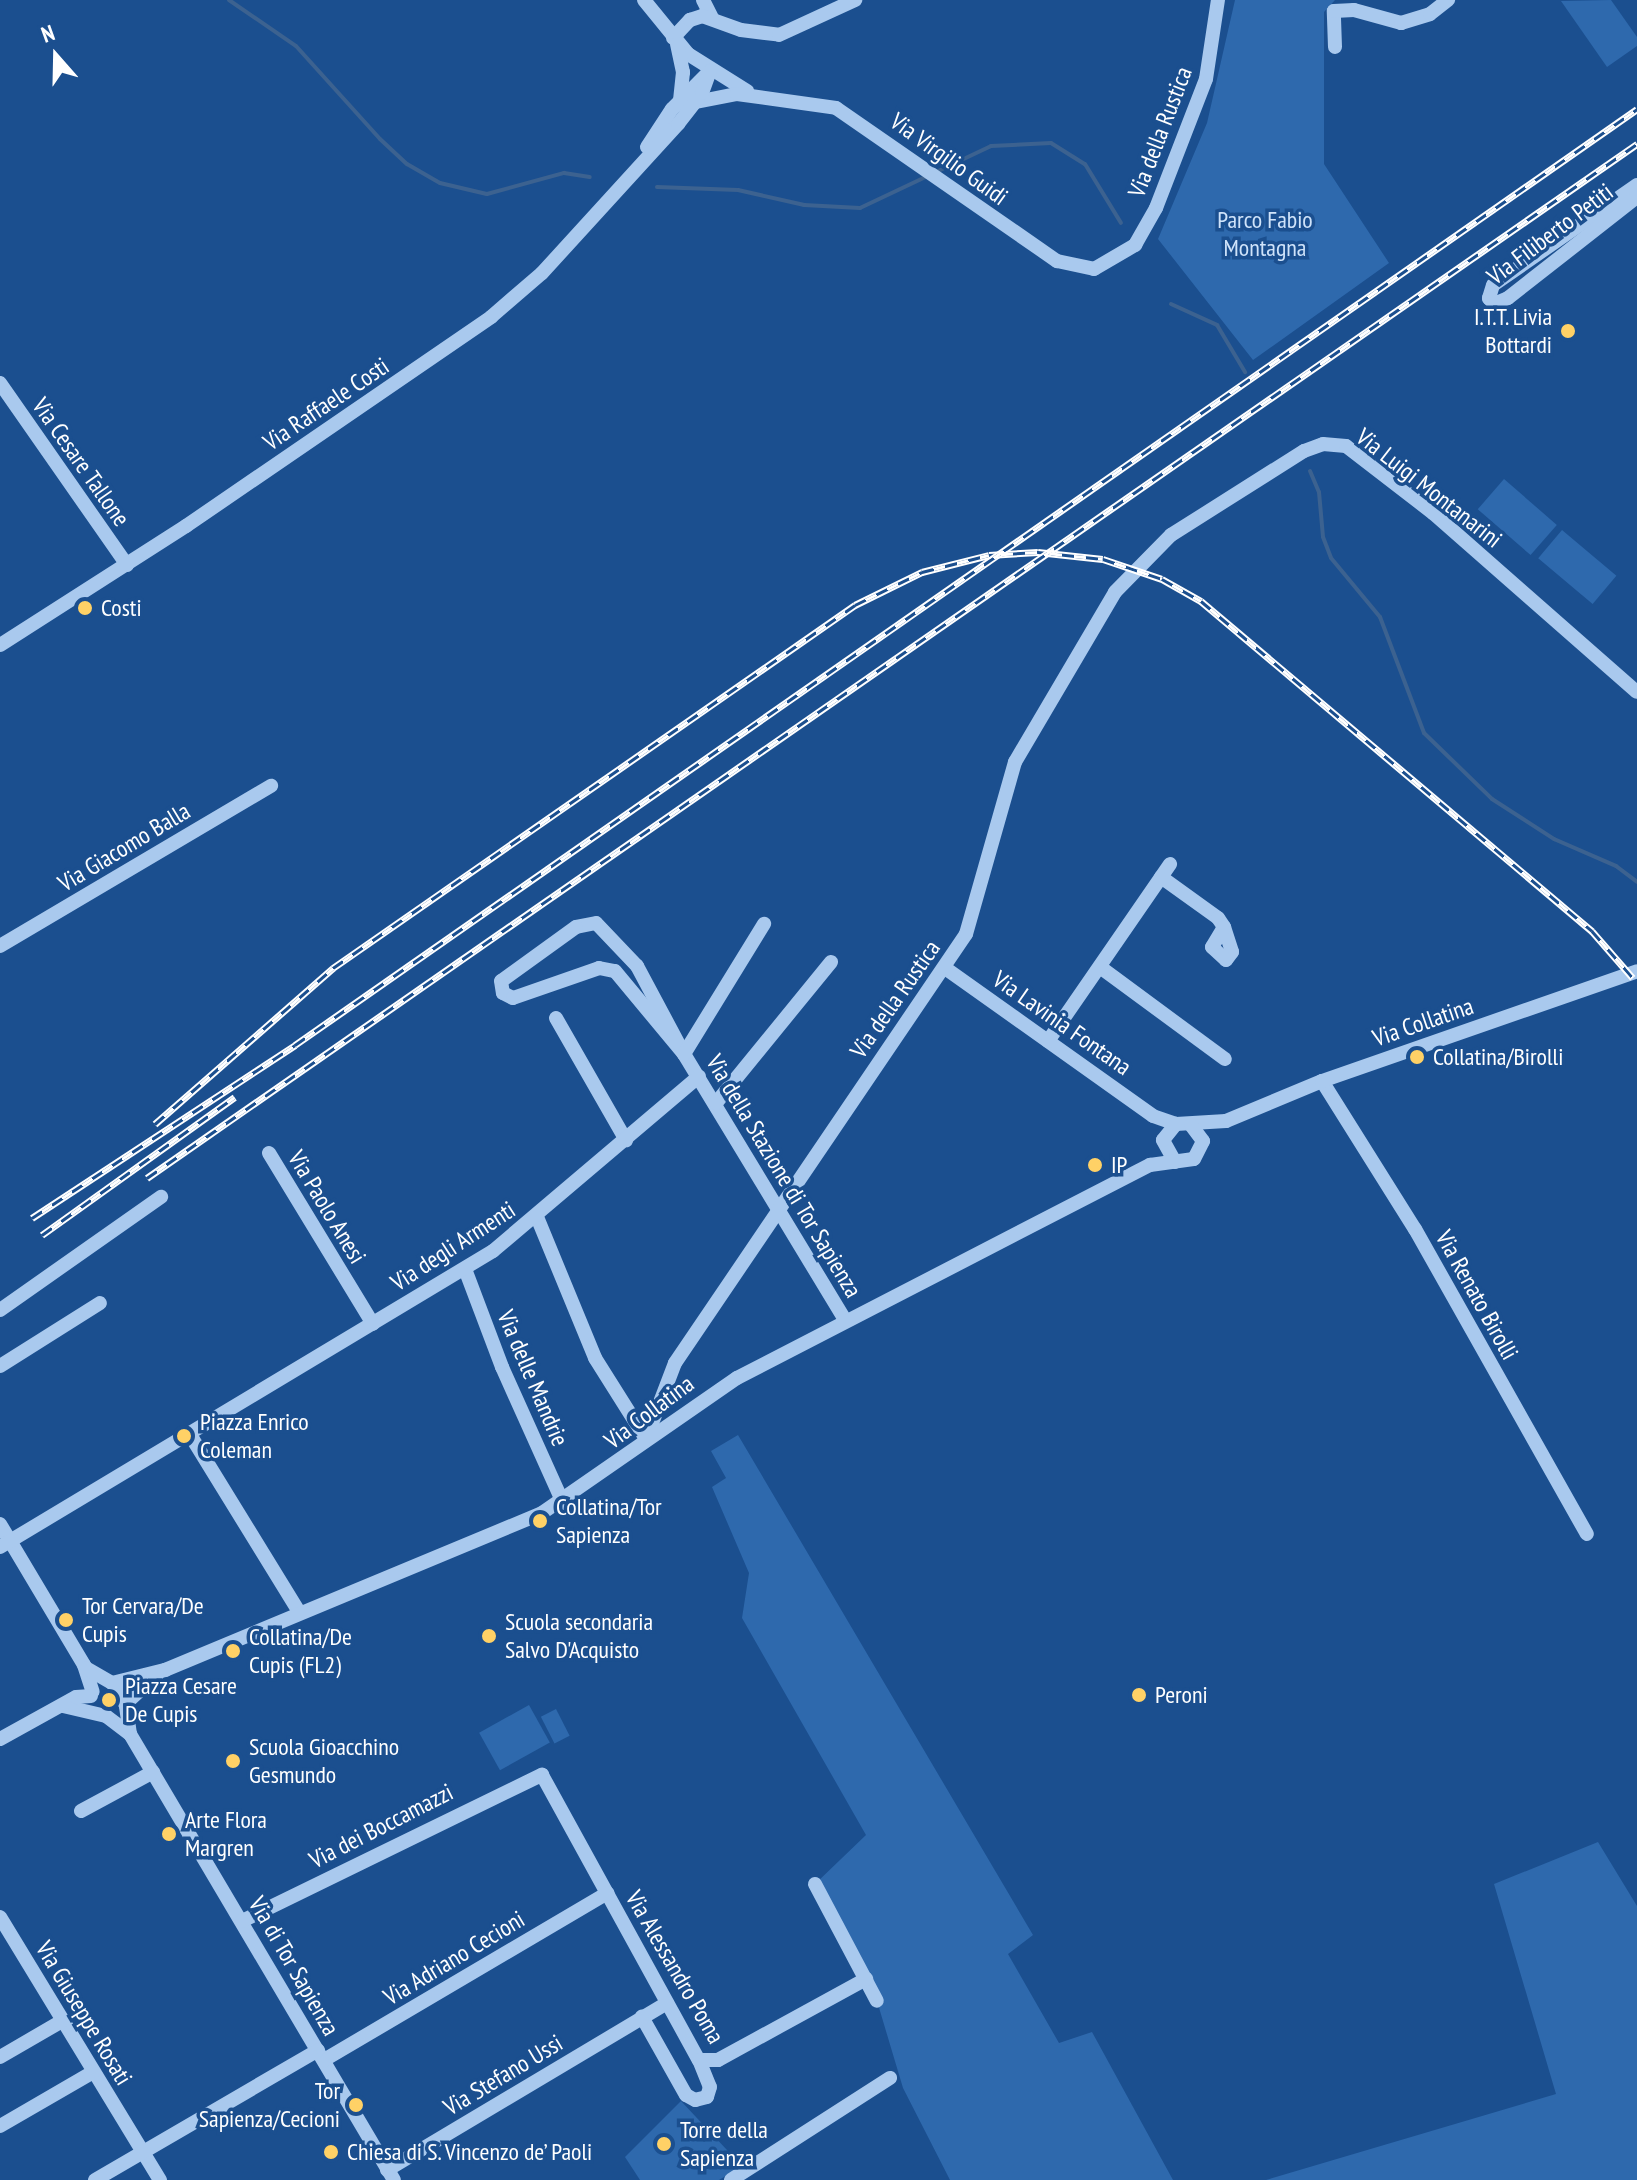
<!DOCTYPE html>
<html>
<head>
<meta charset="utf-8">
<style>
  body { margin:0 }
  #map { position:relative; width:1637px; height:2180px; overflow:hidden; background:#1b4f8f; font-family:"PT Sans Narrow",sans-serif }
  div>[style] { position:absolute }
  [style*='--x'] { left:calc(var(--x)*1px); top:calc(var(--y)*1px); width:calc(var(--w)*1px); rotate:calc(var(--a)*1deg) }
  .green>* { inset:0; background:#2e69ad; transform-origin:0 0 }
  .stream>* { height:4px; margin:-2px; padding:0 2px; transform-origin:2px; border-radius:2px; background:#3c6290 }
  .minor>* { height:14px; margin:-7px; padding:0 7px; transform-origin:7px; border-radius:7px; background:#a9c9ee }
  .rail>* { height:7px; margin-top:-3.5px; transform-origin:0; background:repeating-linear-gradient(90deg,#1b4f8f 0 12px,#fff 0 24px); box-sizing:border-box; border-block:2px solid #fff }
  .dots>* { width:22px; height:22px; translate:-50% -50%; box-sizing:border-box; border:4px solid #1b4f8f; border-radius:50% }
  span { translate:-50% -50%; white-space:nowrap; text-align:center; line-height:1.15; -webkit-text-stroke:7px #1b4f8f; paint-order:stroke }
  .street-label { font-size:24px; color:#fff }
  .park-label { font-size:24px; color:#cfe3fa }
  .poi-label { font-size:24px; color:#fff }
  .right { translate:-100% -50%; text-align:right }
  .left { translate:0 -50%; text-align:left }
  .north { position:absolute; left:16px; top:16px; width:80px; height:80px; -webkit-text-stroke:6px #1b4f8f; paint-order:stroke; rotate:340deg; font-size:22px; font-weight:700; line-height:32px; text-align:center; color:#fff }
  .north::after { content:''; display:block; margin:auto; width:28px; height:36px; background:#fff; clip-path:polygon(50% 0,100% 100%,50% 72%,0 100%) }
</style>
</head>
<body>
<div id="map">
  <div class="green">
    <div style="clip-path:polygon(1235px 0,1335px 0,1324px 12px,1324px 164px,1389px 263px,1253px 360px,1158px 239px,1207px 123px)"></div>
    <div style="clip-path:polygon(1611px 0,1637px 37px,1637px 46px,1607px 67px,1561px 1px)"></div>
    <div style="left:1504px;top:479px;width:70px;height:40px;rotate:41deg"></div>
    <div style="left:1562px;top:530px;width:71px;height:37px;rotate:40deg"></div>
    <div style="clip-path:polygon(738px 1435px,1033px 1935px,1008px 1954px,1059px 2043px,1092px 2032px,1173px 2180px,950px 2180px,903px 2088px,877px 2001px,815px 1884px,866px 1835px,742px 1618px,749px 1573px,712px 1487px,726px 1478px,711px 1451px)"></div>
    <div style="left:529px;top:1705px;width:43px;height:57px;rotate:61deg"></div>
    <div style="left:556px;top:1709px;width:30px;height:17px;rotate:63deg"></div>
    <div style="clip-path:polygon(1598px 1842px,1637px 1906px,1637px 2180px,1266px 2180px,1556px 2094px,1494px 1884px)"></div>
    <div style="clip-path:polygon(681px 2101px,742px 2166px,719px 2180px,640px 2180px,625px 2157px)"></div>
  </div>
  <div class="stream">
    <div style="--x:229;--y:0;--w:81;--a:34.5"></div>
    <div style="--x:296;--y:46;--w:125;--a:47.9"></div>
    <div style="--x:380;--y:139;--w:37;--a:43"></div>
    <div style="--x:407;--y:164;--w:38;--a:30"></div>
    <div style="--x:440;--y:183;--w:48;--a:13.2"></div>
    <div style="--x:487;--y:194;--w:80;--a:-15.3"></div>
    <div style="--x:564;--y:173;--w:26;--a:9"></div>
    <div style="--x:657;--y:187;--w:81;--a:2.1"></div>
    <div style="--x:738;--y:190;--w:68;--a:12.8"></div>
    <div style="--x:804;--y:205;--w:56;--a:3.1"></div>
    <div style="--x:860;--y:208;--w:145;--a:-25.3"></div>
    <div style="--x:991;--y:146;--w:60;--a:-2.9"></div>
    <div style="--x:1051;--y:143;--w:40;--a:32"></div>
    <div style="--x:1085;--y:164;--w:69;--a:58.6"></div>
    <div style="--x:1171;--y:304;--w:51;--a:24.5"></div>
    <div style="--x:1217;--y:325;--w:55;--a:59.2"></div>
    <div style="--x:1310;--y:471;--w:23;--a:67"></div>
    <div style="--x:1319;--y:492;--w:45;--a:84.9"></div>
    <div style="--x:1323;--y:537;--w:22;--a:69"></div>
    <div style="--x:1331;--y:558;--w:77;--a:50.3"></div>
    <div style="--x:1380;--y:617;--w:124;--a:69.2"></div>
    <div style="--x:1424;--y:733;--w:95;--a:44.1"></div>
    <div style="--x:1492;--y:799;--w:74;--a:32.8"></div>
    <div style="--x:1554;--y:839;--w:68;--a:23.5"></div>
    <div style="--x:1616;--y:866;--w:26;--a:37"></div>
  </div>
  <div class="minor">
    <div style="--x:644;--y:0;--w:70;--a:50.8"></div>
    <div style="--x:688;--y:54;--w:70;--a:32.1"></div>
    <div style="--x:703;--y:0;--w:20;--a:63"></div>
    <div style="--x:673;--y:38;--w:25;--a:-47"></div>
    <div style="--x:690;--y:20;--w:13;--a:-18"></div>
    <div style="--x:702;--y:16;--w:41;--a:19.7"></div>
    <div style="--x:741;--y:30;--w:38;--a:7"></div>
    <div style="--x:779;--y:35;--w:84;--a:-24.7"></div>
    <div style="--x:677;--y:44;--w:29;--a:78"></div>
    <div style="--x:683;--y:72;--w:27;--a:96"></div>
    <div style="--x:1335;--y:47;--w:36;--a:-92"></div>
    <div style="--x:1334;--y:11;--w:20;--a:-3"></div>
    <div style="--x:1354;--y:10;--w:49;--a:15.5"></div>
    <div style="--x:1401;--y:23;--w:30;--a:-17"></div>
    <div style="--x:1430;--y:14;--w:23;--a:-38"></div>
    <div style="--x:696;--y:102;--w:42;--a:-11"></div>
    <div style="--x:737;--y:94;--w:100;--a:8"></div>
    <div style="--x:836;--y:108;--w:269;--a:34.7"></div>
    <div style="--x:1057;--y:261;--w:38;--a:12"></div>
    <div style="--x:1094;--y:269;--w:48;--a:-30.3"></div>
    <div style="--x:1135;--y:245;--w:43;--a:-60.4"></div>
    <div style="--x:1156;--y:208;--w:138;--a:-68.8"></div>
    <div style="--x:1206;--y:79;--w:80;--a:-81.4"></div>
    <div style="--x:647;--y:147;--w:45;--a:-56.7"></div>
    <div style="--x:672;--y:109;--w:54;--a:-45"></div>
    <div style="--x:1637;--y:185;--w:175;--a:145.2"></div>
    <div style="--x:1493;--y:285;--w:14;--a:107"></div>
    <div style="--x:1489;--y:298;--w:8;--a:50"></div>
    <div style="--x:1494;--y:304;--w:15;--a:-23"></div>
    <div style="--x:1508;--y:298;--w:164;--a:-38.1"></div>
    <div style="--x:0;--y:383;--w:222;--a:55.1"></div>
    <div style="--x:0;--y:645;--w:221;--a:-32.6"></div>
    <div style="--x:186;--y:526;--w:370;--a:-34.4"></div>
    <div style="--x:491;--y:317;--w:67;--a:-40.8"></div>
    <div style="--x:542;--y:273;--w:202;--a:-47.6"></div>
    <div style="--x:678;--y:124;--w:39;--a:-52"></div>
    <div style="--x:702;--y:93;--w:23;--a:-70"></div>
    <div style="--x:1161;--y:877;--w:70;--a:35.7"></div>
    <div style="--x:1218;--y:918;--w:11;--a:56"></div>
    <div style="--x:1224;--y:927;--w:26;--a:72"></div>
    <div style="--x:1232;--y:952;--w:10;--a:127"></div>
    <div style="--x:1226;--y:960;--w:19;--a:-137"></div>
    <div style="--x:1212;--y:947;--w:23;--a:-59"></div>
    <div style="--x:0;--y:946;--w:315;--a:-30.6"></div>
    <div style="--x:1100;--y:967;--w:155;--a:36.4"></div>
    <div style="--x:945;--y:968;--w:255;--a:35.4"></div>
    <div style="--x:1153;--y:1116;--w:24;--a:19"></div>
    <div style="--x:556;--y:1018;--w:141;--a:60.2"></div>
    <div style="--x:1048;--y:1041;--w:215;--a:-55.4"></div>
    <div style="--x:684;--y:1054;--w:100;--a:-118.1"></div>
    <div style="--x:637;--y:966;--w:59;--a:-133.6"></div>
    <div style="--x:596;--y:923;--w:20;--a:169"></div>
    <div style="--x:576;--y:927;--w:92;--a:144.2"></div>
    <div style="--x:501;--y:981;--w:12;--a:81"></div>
    <div style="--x:503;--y:993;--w:11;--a:27"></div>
    <div style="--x:513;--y:998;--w:91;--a:-19.2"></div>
    <div style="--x:599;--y:968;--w:16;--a:11"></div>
    <div style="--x:615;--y:971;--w:108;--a:50.3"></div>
    <div style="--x:684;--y:1054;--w:312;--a:58.8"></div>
    <div style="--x:684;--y:1054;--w:153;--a:-58.4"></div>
    <div style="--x:1322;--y:1081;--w:175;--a:57.9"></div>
    <div style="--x:1415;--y:1229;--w:350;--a:60.6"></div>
    <div style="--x:716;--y:1103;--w:182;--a:-50.8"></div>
    <div style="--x:269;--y:1153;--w:200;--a:58.7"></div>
    <div style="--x:1175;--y:1162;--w:25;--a:-119"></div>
    <div style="--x:1163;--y:1140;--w:21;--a:-51"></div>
    <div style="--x:1176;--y:1124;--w:50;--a:-3.4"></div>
    <div style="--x:1226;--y:1121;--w:104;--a:-22.6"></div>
    <div style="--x:1322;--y:1081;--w:334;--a:-19.2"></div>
    <div style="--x:537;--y:1217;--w:152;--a:67.6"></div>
    <div style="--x:595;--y:1358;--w:96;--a:57.8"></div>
    <div style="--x:465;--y:1269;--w:105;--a:69.3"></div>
    <div style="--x:502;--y:1367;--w:149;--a:65.8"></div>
    <div style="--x:0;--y:1310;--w:197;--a:-35.1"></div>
    <div style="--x:0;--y:1366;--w:118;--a:-32.2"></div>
    <div style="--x:189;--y:1433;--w:210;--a:58.4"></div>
    <div style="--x:646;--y:1439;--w:81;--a:-69.1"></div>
    <div style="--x:675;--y:1363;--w:518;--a:-55.85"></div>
    <div style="--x:966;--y:934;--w:179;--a:-74.1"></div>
    <div style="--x:1015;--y:762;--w:197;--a:-59.5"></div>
    <div style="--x:1115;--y:592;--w:80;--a:-45.5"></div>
    <div style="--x:1171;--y:535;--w:157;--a:-32.3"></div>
    <div style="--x:1304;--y:451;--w:20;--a:-20"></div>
    <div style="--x:1323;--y:444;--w:23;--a:5"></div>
    <div style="--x:1346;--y:446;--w:110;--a:37.6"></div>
    <div style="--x:1433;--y:513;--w:271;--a:41.3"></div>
    <div style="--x:0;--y:1524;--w:164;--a:59.2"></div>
    <div style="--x:84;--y:1665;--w:28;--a:72"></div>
    <div style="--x:0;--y:1547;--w:575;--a:-30.98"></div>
    <div style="--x:493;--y:1251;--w:270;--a:-40.3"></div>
    <div style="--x:86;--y:1668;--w:30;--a:30"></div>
    <div style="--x:112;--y:1683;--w:55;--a:-13.8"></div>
    <div style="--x:165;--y:1670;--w:408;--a:-22.6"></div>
    <div style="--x:542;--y:1513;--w:237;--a:-34.7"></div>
    <div style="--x:737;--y:1378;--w:465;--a:-27.3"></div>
    <div style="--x:1150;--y:1165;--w:44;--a:-7.8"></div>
    <div style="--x:1194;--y:1159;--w:20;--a:-63"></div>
    <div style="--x:1203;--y:1141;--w:20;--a:-127"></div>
    <div style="--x:112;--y:1683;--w:16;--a:40"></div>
    <div style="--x:124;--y:1693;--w:41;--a:81.7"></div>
    <div style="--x:130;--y:1734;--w:518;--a:59.38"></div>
    <div style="--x:125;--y:1704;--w:43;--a:-42.2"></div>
    <div style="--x:63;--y:1706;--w:44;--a:13.1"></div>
    <div style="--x:106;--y:1716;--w:30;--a:37"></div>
    <div style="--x:0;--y:1739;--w:87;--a:-28.9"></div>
    <div style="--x:76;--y:1697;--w:15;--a:-4"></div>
    <div style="--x:81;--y:1811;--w:82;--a:-28.4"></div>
    <div style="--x:815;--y:1884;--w:132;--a:62.1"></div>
    <div style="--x:0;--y:1917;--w:308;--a:58.7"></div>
    <div style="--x:242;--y:1921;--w:334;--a:-26"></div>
    <div style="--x:542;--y:1775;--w:325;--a:61.2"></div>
    <div style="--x:699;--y:2060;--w:29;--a:68"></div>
    <div style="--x:710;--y:2087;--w:10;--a:107"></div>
    <div style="--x:707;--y:2097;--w:12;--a:166"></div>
    <div style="--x:695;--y:2100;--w:10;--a:-151"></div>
    <div style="--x:686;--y:2095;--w:90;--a:-119.4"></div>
    <div style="--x:0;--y:2057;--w:72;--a:-30.1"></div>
    <div style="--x:324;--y:2060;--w:329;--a:-30.5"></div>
    <div style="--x:699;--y:2060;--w:19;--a:0"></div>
    <div style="--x:718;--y:2060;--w:169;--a:-28.7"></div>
    <div style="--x:0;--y:2126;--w:108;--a:-30.1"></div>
    <div style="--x:387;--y:2170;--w:326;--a:-30.8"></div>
    <div style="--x:95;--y:2180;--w:258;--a:-30.2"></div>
    <div style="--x:731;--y:2180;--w:189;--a:-32.7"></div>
  </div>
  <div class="rail">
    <div style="--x:155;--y:1124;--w:237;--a:-41.2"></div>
    <div style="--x:333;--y:968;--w:636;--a:-34.81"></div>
    <div style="--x:855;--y:605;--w:75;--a:-26.2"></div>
    <div style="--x:922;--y:572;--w:69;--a:-14.2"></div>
    <div style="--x:989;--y:555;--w:49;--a:-3.5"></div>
    <div style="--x:1038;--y:552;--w:65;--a:6.1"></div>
    <div style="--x:1103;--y:559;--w:62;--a:18.7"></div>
    <div style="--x:1162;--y:579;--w:45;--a:29.4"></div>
    <div style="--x:1201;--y:601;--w:512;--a:40.16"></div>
    <div style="--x:1592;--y:931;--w:62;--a:48.9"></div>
    <div style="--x:147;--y:1178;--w:1814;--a:-34.76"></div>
    <div style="--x:32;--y:1218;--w:315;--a:-33.3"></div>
    <div style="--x:295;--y:1045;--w:1636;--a:-34.89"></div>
    <div style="--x:42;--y:1235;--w:237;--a:-35.6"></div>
  </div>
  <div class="dots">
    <div style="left:1568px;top:331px;background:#ffd166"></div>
    <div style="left:85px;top:608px;background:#ffd166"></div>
    <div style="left:1417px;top:1057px;background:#ffd166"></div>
    <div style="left:1095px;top:1165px;background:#ffd166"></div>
    <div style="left:184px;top:1436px;background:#ffd166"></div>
    <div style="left:540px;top:1521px;background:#ffd166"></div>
    <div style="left:66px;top:1620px;background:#ffd166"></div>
    <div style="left:489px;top:1636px;background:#ffd166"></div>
    <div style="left:233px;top:1651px;background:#ffd166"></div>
    <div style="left:1139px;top:1695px;background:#ffd166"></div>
    <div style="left:109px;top:1700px;background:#ffd166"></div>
    <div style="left:233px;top:1761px;background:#ffd166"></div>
    <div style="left:169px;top:1834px;background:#ffd166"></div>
    <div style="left:356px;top:2105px;background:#ffd166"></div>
    <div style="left:664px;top:2144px;background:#ffd166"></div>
    <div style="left:331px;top:2152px;background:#ffd166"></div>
  </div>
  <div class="street-label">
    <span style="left:1160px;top:132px;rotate:-69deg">Via della Rustica</span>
    <span style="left:949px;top:159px;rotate:36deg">Via Virgilio Guidi</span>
    <span style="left:1550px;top:234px;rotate:-37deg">Via Filiberto Petiti</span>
    <span style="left:326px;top:404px;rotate:-34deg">Via Raffaele Costi</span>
    <span style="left:81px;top:462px;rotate:55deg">Via Cesare Tallone</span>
    <span style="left:1429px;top:488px;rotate:38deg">Via Luigi Montanarini</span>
    <span style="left:124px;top:847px;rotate:-31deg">Via Giacomo Balla</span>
    <span style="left:895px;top:999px;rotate:-55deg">Via della Rustica</span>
    <span style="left:1423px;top:1022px;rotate:-19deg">Via Collatina</span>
    <span style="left:1062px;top:1023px;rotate:35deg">Via Lavinia Fontana</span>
    <span style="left:784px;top:1176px;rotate:59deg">Via della Stazione di Tor Sapienza</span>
    <span style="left:327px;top:1207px;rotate:59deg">Via Paolo Anesi</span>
    <span style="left:453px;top:1246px;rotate:-33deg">Via degli Armenti</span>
    <span style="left:1477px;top:1295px;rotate:61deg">Via Renato Birolli</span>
    <span style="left:533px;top:1378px;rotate:67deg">Via delle Mandrie</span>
    <span style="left:649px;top:1412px;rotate:-37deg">Via Collatina</span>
    <span style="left:381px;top:1826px;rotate:-27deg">Via dei Boccamazzi</span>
    <span style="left:454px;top:1958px;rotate:-31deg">Via Adriano Cecioni</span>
    <span style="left:294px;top:1966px;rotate:60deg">Via di Tor Sapienza</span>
    <span style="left:675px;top:1967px;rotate:60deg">Via Alessandro Poma</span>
    <span style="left:84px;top:2013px;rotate:59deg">Via Giuseppe Rosati</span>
    <span style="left:503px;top:2075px;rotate:-31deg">Via Stefano Ussi</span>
  </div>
  <div class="park-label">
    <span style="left:1265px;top:234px">Parco Fabio<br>Montagna</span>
  </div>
  <div class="poi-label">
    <span class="right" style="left:1552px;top:331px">I.T.T. Livia<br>Bottardi</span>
    <span class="left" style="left:101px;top:608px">Costi</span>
    <span class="left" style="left:1433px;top:1057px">Collatina/Birolli</span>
    <span class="left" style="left:1111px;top:1165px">IP</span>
    <span class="left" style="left:200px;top:1436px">Piazza Enrico<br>Coleman</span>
    <span class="left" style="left:556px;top:1521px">Collatina/Tor<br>Sapienza</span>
    <span class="left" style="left:82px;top:1620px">Tor Cervara/De<br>Cupis</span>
    <span class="left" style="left:505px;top:1636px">Scuola secondaria<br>Salvo D'Acquisto</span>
    <span class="left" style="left:249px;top:1651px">Collatina/De<br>Cupis (FL2)</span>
    <span class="left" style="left:125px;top:1700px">Piazza Cesare<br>De Cupis</span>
    <span class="left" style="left:1155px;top:1695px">Peroni</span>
    <span class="left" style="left:249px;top:1761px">Scuola Gioacchino<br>Gesmundo</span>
    <span class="left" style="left:185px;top:1834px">Arte Flora<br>Margren</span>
    <span class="right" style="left:340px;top:2105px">Tor<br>Sapienza/Cecioni</span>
    <span class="left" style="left:680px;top:2144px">Torre della<br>Sapienza</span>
    <span class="left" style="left:347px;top:2152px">Chiesa di S. Vincenzo de’ Paoli</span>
  </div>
  <div class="north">N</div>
</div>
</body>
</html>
